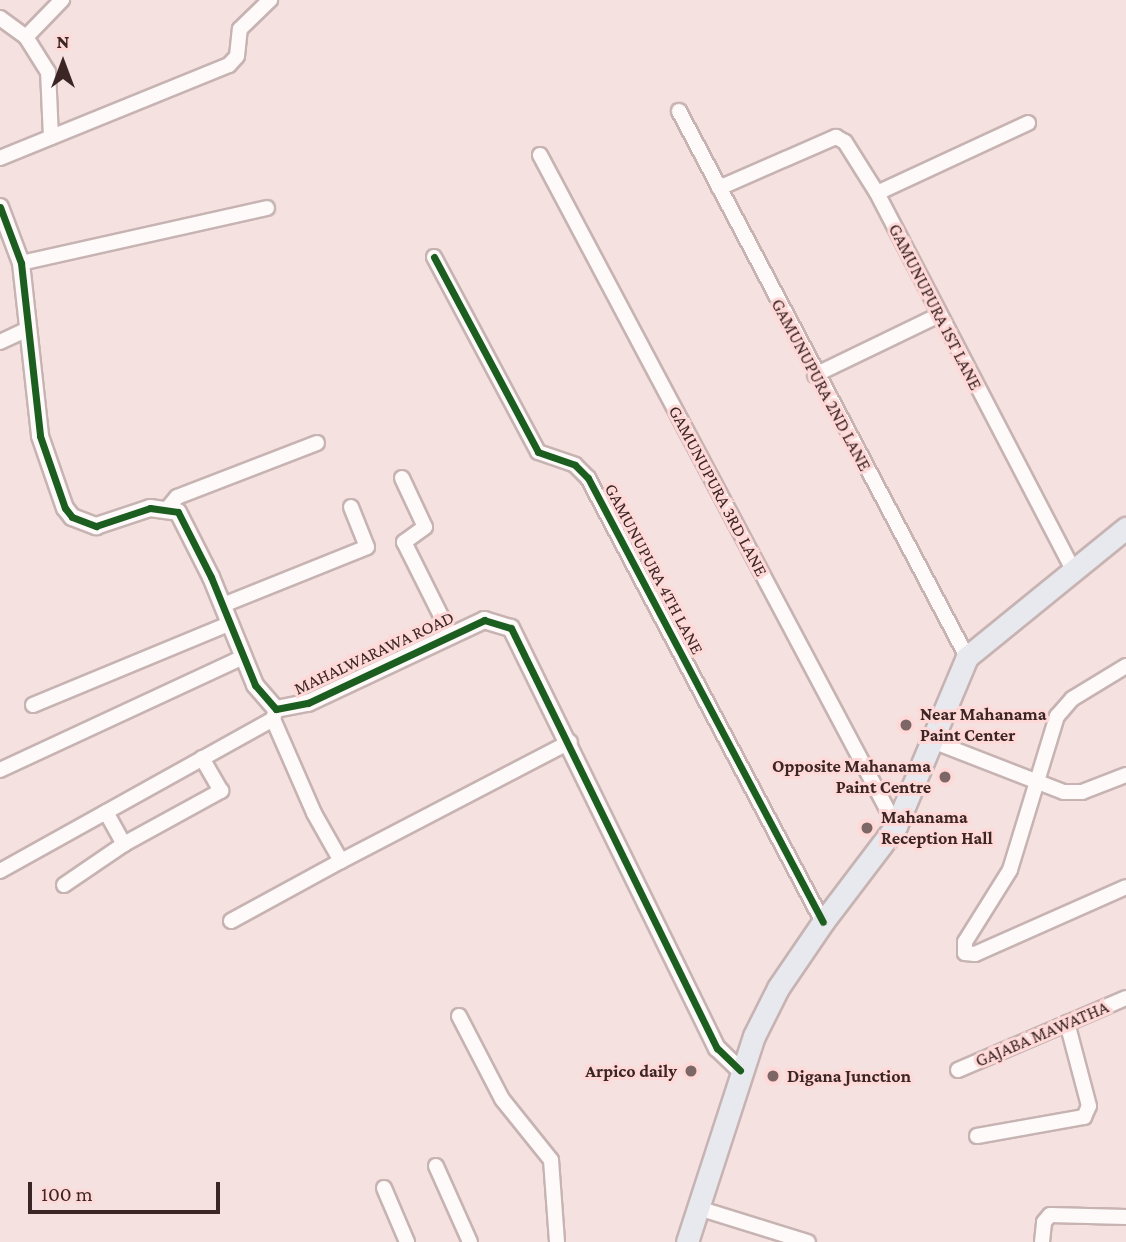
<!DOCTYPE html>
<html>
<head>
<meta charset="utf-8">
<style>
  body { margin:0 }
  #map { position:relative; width:1126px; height:1242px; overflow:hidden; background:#f5e1e0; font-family:"Crimson Pro",serif }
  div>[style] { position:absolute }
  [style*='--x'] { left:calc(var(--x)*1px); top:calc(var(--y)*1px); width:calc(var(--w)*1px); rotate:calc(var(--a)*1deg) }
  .roads { filter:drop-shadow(2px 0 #c6b3b2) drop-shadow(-2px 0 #c6b3b2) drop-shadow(0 2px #c6b3b2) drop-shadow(0 -2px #c6b3b2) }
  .minor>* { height:14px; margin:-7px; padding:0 7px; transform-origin:7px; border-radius:7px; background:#fefafa }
  .tertiary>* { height:16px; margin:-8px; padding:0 8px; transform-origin:8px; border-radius:8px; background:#fefafa }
  .primary>* { height:21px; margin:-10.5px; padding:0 10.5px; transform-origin:10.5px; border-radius:10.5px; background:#e8e9ee }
  .cycleway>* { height:7px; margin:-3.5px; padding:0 3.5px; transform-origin:3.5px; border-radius:3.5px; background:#1b5e20 }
  .dots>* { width:19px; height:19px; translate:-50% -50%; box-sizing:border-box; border:4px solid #fed9d7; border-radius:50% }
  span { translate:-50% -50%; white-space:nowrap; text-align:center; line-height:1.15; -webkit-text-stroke:6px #fed9d7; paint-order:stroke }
  .street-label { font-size:18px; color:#3c2525 }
  .poi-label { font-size:18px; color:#3c2525; font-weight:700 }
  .left { translate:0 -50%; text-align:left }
  .right { translate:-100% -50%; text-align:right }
  .north { position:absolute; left:28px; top:28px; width:70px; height:70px; -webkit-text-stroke:5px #fed9d7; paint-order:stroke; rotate:0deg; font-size:19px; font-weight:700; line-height:28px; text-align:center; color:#3c2525 }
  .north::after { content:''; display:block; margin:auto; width:24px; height:32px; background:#3c2525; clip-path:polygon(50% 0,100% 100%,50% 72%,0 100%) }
  .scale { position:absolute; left:28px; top:1182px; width:192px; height:32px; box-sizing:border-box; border:4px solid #3c2525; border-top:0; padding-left:9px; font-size:21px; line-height:24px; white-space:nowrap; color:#3c2525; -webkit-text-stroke:5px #fed9d7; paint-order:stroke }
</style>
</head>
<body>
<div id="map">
  <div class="roads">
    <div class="minor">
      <div style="--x:0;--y:18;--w:32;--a:36"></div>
      <div style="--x:679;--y:111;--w:617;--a:62.19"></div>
      <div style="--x:1028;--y:123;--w:166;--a:155.1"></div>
      <div style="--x:877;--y:193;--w:423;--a:62.5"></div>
      <div style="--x:51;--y:137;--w:65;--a:-92.6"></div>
      <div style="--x:48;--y:72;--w:41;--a:-122.2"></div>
      <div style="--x:26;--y:37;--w:52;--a:-45.8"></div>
      <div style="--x:540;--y:155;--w:760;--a:62.05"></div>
      <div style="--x:0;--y:158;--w:247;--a:-22.1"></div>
      <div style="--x:229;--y:65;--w:12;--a:-48"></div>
      <div style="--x:237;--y:56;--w:27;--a:-84"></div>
      <div style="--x:240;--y:29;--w:42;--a:-44"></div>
      <div style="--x:719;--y:188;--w:128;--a:-23.6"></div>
      <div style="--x:836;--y:137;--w:10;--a:29"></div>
      <div style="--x:845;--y:142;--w:60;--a:57.9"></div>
      <div style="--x:434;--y:257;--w:221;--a:61.9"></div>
      <div style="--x:538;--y:452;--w:39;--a:19"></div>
      <div style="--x:575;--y:465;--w:18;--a:45"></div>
      <div style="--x:588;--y:478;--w:502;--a:62.11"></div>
      <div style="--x:21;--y:263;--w:252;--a:-12.6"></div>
      <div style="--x:0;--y:342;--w:31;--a:-25"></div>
      <div style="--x:815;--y:375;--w:138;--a:-25.8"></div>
      <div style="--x:402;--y:478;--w:54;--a:64.9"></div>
      <div style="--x:425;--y:527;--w:26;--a:144"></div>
      <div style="--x:404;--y:542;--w:103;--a:63.4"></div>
      <div style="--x:168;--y:508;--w:14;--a:-51"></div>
      <div style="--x:177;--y:497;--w:150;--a:-21.1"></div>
      <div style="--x:223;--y:605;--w:155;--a:-21.9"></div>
      <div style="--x:367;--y:547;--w:43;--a:-111.8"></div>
      <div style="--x:1126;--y:666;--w:63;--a:148.6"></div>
      <div style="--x:1072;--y:699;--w:23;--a:131"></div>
      <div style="--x:1057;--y:716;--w:161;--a:107"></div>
      <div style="--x:1010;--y:870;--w:85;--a:122"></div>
      <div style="--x:965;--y:942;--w:11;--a:90"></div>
      <div style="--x:965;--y:953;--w:10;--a:6"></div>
      <div style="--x:975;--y:954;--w:165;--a:-23.9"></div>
      <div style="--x:33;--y:705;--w:214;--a:-22.5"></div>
      <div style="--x:935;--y:742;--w:138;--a:21.2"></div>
      <div style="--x:1064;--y:792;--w:18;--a:0"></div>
      <div style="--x:1082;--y:792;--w:47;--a:-21.1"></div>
      <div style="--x:0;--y:770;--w:268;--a:-24.9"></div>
      <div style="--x:106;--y:812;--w:37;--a:61"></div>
      <div style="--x:124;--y:844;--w:111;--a:-28.7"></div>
      <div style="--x:221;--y:791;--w:38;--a:-120"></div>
      <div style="--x:341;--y:861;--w:258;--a:-27.5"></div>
      <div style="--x:0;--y:871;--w:312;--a:-29.1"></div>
      <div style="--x:273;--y:719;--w:10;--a:-73"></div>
      <div style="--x:64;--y:885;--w:73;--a:-34.3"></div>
      <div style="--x:231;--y:921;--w:125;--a:-28.6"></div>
      <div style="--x:341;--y:861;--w:55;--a:-119.4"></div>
      <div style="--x:314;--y:813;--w:103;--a:-113.6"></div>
      <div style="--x:459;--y:1016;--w:93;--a:62.6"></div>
      <div style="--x:502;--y:1099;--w:78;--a:51.2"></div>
      <div style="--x:551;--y:1160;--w:82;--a:85.8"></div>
      <div style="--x:958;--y:1070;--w:183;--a:-23.2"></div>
      <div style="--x:977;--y:1136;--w:109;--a:-10.1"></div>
      <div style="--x:1084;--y:1117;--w:12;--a:-66"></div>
      <div style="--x:1089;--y:1106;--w:86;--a:-104.8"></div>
      <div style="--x:436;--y:1166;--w:83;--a:65.9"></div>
      <div style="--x:384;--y:1188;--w:59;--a:66.9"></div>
      <div style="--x:698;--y:1208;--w:115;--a:17.2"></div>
      <div style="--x:1042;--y:1242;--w:20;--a:-84"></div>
      <div style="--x:1044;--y:1222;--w:9;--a:-49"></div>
      <div style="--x:1050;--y:1215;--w:76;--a:1.5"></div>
    </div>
    <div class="tertiary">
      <div style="--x:0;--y:207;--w:60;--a:69.4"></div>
      <div style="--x:21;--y:263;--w:174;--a:83.7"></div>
      <div style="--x:40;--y:436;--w:76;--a:70.9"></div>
      <div style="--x:65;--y:508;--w:11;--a:52"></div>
      <div style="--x:72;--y:517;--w:26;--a:21"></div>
      <div style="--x:96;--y:526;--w:57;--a:-18.4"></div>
      <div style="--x:150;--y:508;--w:28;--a:8"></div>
      <div style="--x:178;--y:512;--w:73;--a:63.1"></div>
      <div style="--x:211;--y:577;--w:117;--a:67.8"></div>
      <div style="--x:255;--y:685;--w:32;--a:49"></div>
      <div style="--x:276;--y:709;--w:33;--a:-11"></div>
      <div style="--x:308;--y:703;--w:195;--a:-25.2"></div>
      <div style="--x:484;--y:620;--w:28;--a:17"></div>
      <div style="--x:511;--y:628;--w:468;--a:63.9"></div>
      <div style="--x:717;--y:1048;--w:32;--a:44"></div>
    </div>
    <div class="primary">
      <div style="--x:687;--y:1242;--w:217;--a:-72"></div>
      <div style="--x:754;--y:1036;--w:54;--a:-63.4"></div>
      <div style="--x:778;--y:988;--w:80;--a:-55.7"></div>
      <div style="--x:823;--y:922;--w:121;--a:-52.8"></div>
      <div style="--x:896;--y:826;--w:183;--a:-67.2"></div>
      <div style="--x:967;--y:657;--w:205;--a:-39.1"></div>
    </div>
  </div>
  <div class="cycleway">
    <div style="--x:0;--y:207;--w:60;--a:69.4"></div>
    <div style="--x:21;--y:263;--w:174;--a:83.7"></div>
    <div style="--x:40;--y:436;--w:76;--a:70.9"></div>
    <div style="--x:65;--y:508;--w:11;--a:52"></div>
    <div style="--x:72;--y:517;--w:26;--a:21"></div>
    <div style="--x:96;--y:526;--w:57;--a:-18.4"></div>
    <div style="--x:150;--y:508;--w:28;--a:8"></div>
    <div style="--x:178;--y:512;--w:73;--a:63.1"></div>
    <div style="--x:211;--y:577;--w:117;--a:67.8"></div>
    <div style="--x:255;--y:685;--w:32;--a:49"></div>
    <div style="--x:276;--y:709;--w:33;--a:-11"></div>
    <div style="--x:308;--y:703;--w:195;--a:-25.2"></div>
    <div style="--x:484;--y:620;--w:28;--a:17"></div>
    <div style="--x:511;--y:628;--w:468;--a:63.9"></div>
    <div style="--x:717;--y:1048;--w:32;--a:44"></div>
    <div style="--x:434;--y:257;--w:221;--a:61.9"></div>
    <div style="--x:538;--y:452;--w:39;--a:19"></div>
    <div style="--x:575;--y:465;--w:18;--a:45"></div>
    <div style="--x:588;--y:478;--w:502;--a:62.11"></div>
  </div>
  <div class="dots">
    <div style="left:906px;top:725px;background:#7d6766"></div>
    <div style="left:945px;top:777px;background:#7d6766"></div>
    <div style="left:867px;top:828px;background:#7d6766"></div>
    <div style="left:691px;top:1071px;background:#7d6766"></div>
    <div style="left:773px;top:1076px;background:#7d6766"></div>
  </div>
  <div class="street-label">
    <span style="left:935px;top:307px;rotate:63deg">GAMUNUPURA 1ST LANE</span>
    <span style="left:821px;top:385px;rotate:62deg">GAMUNUPURA 2ND LANE</span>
    <span style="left:718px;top:491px;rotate:62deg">GAMUNUPURA 3RD LANE</span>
    <span style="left:654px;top:569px;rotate:62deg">GAMUNUPURA 4TH LANE</span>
    <span style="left:374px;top:653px;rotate:-25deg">MAHALWARAWA ROAD</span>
    <span style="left:1042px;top:1034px;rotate:-23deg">GAJABA MAWATHA</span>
  </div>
  <div class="poi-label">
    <span class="left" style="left:920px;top:725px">Near Mahanama<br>Paint Center</span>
    <span class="right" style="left:931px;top:777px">Opposite Mahanama<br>Paint Centre</span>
    <span class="left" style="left:881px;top:828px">Mahanama<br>Reception Hall</span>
    <span class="right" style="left:677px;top:1071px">Arpico daily</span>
    <span class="left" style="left:787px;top:1076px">Digana Junction</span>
  </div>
  <div class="north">N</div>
  <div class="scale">100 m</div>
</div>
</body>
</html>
